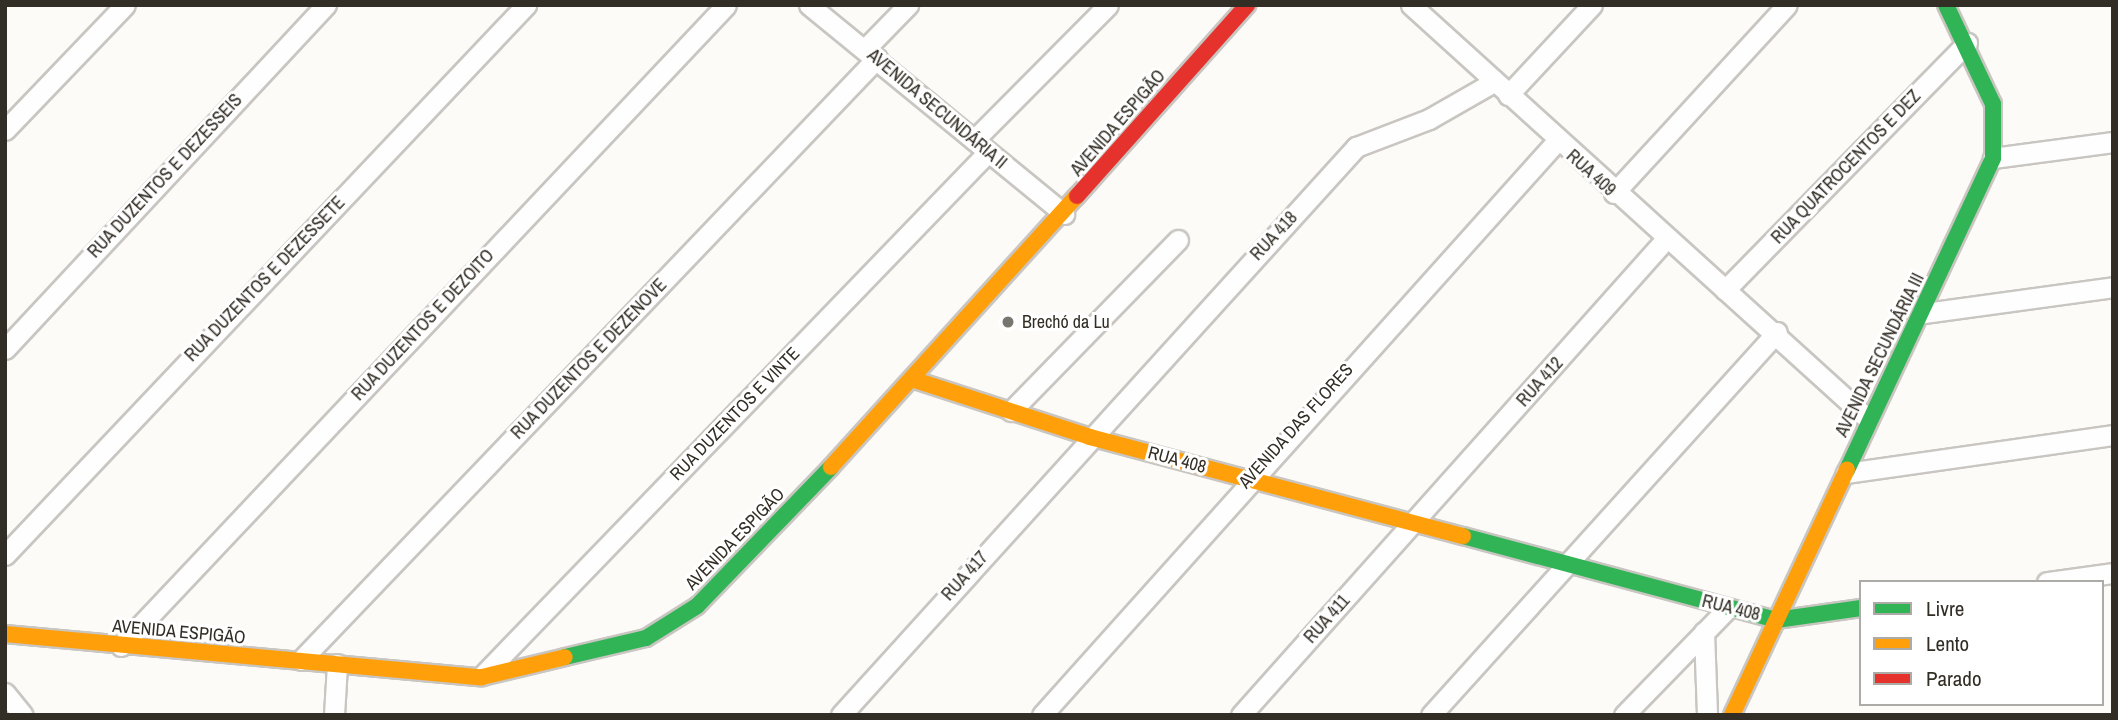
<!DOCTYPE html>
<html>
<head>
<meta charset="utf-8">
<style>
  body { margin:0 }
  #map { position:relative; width:2118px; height:720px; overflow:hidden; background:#fdfbf8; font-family:"Archivo Narrow",sans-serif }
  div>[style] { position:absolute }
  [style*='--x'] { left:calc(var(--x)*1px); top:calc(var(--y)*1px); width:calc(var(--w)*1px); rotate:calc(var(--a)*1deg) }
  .roads { filter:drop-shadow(2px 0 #c9c6c2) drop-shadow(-2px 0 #c9c6c2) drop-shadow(0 2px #c9c6c2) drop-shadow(0 -2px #c9c6c2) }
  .street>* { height:19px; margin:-9.5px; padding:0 9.5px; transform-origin:9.5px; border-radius:9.5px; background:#fffefe }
  .fast>* { height:16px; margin:-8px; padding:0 8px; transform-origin:8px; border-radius:8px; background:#30b455 }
  .slow>* { height:16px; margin:-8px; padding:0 8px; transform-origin:8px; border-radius:8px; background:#ff9f0a }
  .jam>* { height:16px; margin:-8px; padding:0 8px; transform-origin:8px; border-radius:8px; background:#e5322d }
  .dots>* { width:19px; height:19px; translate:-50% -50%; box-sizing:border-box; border:4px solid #fff; border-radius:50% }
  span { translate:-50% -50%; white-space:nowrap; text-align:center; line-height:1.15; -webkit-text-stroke:6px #fff; paint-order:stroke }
  .street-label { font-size:18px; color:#322d25 }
  .poi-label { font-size:18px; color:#322d25 }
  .left { translate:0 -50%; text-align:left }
  .frame { position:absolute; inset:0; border:7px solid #322d25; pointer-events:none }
  .legend { position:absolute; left:1859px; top:580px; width:245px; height:126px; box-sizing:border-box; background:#fff; border:2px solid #adaba8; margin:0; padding:9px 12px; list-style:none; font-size:21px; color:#322d25 }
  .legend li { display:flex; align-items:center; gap:14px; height:35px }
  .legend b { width:35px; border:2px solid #adaba8 }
</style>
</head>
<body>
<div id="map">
  <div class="roads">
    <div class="street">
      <div style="--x:809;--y:5;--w:330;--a:39.3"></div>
      <div style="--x:1411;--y:5;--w:617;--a:42.17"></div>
      <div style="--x:865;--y:49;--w:62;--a:-45.7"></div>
      <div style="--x:1508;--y:95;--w:123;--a:-47"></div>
      <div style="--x:5;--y:130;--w:173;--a:-46.2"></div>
      <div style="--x:974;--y:140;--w:190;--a:-45.2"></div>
      <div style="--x:1993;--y:158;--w:121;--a:-7.6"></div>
      <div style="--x:1614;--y:193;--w:255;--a:-47.4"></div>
      <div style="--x:1725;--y:290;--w:346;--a:-45.6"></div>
      <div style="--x:1924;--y:313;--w:191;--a:-7.8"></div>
      <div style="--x:5;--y:349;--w:471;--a:-47"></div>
      <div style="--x:1011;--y:411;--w:239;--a:-45.7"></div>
      <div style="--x:1846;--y:473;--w:270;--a:-8.1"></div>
      <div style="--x:5;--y:555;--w:758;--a:-46.55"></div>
      <div style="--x:2047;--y:582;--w:67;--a:-7.8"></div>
      <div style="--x:1704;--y:632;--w:83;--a:87.9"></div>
      <div style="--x:121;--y:646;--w:881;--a:-46.65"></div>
      <div style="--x:301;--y:660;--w:833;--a:-46.26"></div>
      <div style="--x:483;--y:675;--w:727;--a:-46"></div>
      <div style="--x:5;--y:693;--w:28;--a:51"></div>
      <div style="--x:334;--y:715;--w:51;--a:-86.6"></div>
      <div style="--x:841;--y:715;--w:767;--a:-47.8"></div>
      <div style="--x:1356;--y:147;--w:78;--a:-21"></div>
      <div style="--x:1429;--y:119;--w:73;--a:-29.7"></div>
      <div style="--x:1042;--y:715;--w:770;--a:-48.11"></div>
      <div style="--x:1241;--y:715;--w:637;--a:-48.25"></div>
      <div style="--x:1431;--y:715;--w:516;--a:-47.91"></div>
      <div style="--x:1624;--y:715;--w:149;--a:-45.8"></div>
    </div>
    <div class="fast">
      <div style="--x:1847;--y:470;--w:344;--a:-64.9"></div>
      <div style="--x:1993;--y:158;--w:54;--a:-90"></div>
      <div style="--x:1993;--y:104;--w:110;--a:-115.4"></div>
      <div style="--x:1463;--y:536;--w:324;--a:15"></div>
      <div style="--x:1776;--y:620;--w:86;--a:-8"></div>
      <div style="--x:565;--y:657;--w:83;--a:-13.2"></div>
      <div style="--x:646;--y:638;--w:60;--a:-32.1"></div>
      <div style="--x:697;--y:606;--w:193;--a:-46"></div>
    </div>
    <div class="slow">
      <div style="--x:915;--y:380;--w:184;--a:18"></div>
      <div style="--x:1090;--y:437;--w:386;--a:14.9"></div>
      <div style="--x:831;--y:467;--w:366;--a:-47.8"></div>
      <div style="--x:5;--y:634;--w:479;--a:5.2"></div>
      <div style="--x:482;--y:677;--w:85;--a:-13.5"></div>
      <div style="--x:1732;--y:715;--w:271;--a:-64.9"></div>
    </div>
    <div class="jam">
      <div style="--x:1077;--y:196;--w:256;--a:-48.3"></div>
    </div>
  </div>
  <div class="dots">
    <div style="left:1008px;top:322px;background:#79756f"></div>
  </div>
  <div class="street-label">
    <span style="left:937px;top:109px;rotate:40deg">AVENIDA SECUNDÁRIA II</span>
    <span style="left:1118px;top:123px;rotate:-49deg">AVENIDA ESPIGÃO</span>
    <span style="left:1846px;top:167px;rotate:-46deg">RUA QUATROCENTOS E DEZ</span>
    <span style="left:1591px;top:173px;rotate:42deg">RUA 409</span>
    <span style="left:165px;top:176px;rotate:-47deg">RUA DUZENTOS E DEZESSEIS</span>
    <span style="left:1274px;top:236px;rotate:-47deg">RUA 418</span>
    <span style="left:265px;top:279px;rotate:-46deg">RUA DUZENTOS E DEZESSETE</span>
    <span style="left:423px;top:325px;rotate:-47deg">RUA DUZENTOS E DEZOITO</span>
    <span style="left:1880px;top:355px;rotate:-64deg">AVENIDA SECUNDÁRIA III</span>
    <span style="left:589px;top:359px;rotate:-46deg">RUA DUZENTOS E DEZENOVE</span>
    <span style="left:1540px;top:382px;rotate:-48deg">RUA 412</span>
    <span style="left:735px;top:414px;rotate:-46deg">RUA DUZENTOS E VINTE</span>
    <span style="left:1296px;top:426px;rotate:-48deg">AVENIDA DAS FLORES</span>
    <span style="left:1177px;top:460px;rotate:15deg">RUA 408</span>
    <span style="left:735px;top:539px;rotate:-46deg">AVENIDA ESPIGÃO</span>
    <span style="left:965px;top:576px;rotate:-48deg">RUA 417</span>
    <span style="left:1731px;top:608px;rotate:14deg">RUA 408</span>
    <span style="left:1327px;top:619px;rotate:-48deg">RUA 411</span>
    <span style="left:179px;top:632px;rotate:5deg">AVENIDA ESPIGÃO</span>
  </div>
  <div class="poi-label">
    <span class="left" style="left:1022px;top:322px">Brechó da Lu</span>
  </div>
  <div class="frame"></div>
  <ul class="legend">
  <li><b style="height:9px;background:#30b455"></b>Livre</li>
  <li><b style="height:9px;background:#ff9f0a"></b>Lento</li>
  <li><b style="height:9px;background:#e5322d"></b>Parado</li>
  </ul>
</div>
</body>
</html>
